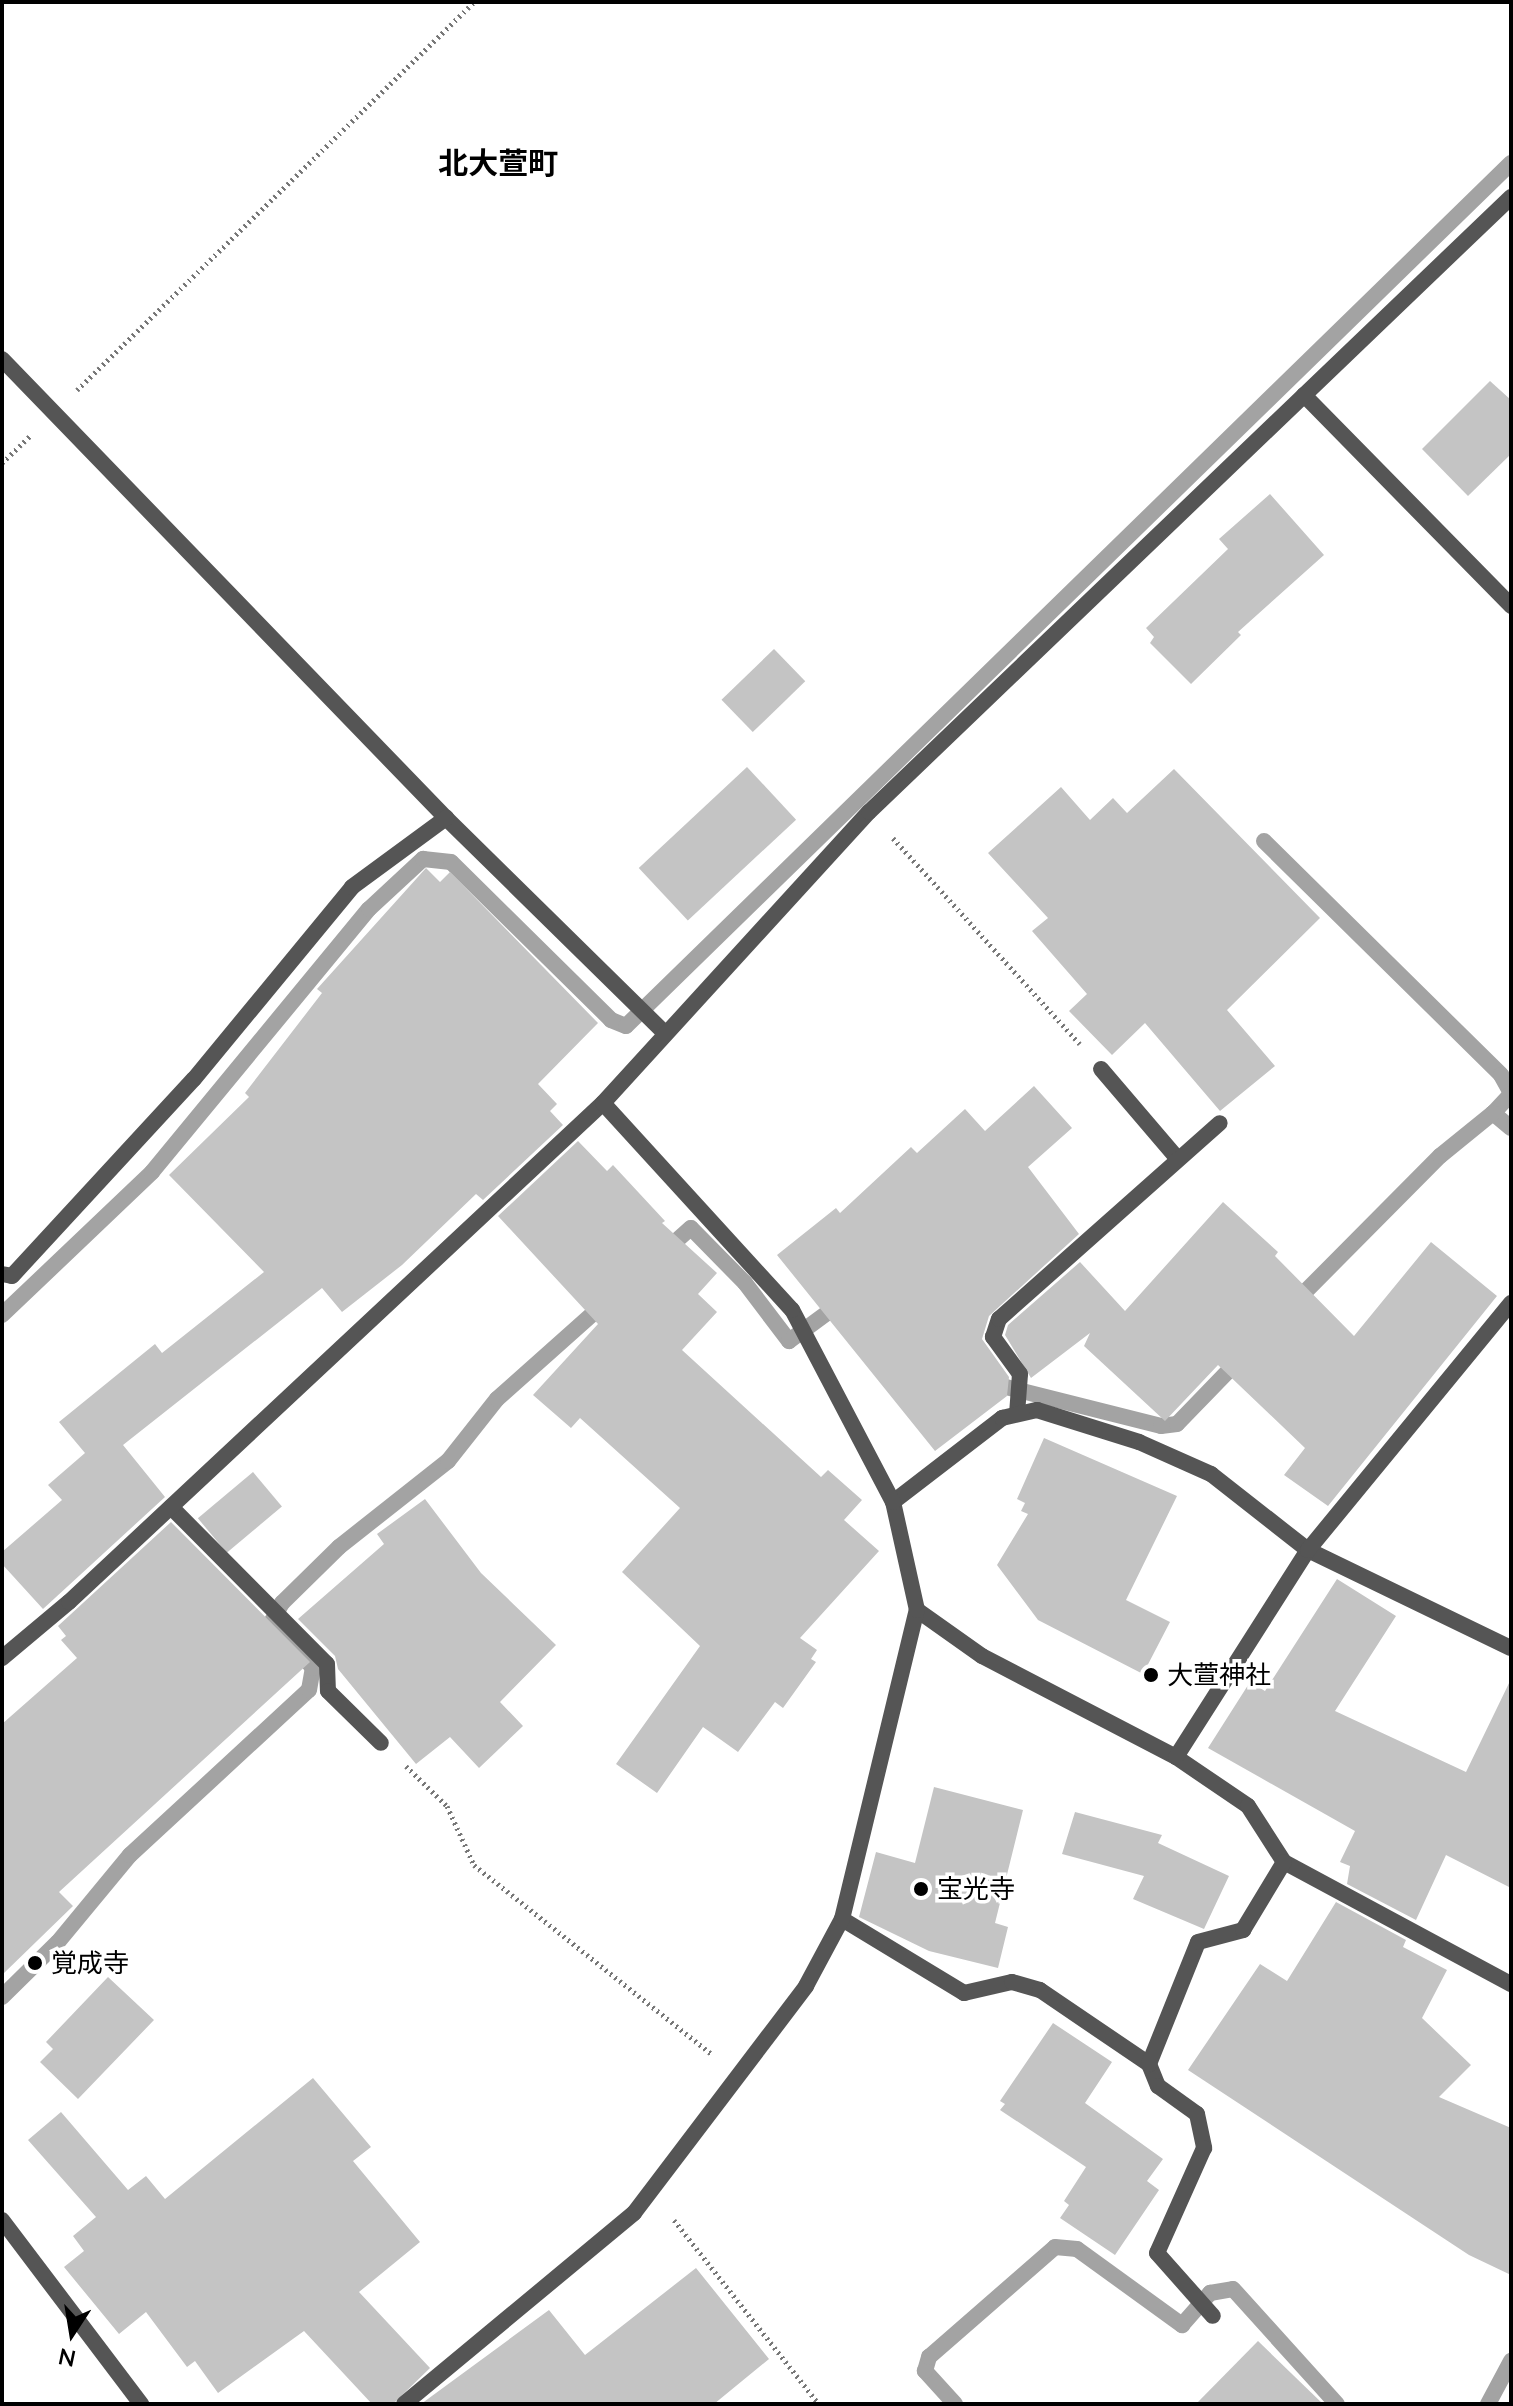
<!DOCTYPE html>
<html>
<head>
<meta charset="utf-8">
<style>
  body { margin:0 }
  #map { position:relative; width:1513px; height:2406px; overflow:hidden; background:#fff; font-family:Lato,"Noto Sans JP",sans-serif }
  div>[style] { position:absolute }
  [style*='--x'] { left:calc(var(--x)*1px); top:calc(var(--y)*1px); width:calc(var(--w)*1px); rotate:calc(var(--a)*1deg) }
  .stream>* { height:16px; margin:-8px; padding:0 8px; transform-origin:8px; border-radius:8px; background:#a3a3a3 }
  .building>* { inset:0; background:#c4c4c4; transform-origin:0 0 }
  .path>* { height:5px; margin-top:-2.5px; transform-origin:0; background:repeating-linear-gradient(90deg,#777 0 2px,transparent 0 6px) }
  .lane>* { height:16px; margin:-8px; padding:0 8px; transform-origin:8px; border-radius:8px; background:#555 }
  .street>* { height:16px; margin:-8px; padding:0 8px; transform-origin:8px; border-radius:8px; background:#555 }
  .dots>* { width:22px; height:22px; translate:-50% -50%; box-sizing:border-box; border:4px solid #fff; border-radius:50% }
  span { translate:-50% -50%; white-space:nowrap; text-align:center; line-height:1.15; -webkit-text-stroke:7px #fff; paint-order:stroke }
  .poi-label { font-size:26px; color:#000 }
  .left { translate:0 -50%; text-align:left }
  .quarter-label { font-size:30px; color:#000; font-weight:700 }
  .frame { position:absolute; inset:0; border:4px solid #000; pointer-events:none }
  .north { position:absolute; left:32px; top:2294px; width:80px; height:80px; -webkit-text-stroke:6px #fff; paint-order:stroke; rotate:192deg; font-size:22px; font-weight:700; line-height:32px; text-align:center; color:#000 }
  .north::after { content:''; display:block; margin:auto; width:28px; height:36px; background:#000; clip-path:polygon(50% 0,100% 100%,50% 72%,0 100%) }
</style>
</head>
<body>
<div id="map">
  <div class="stream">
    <div style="--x:1264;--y:841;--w:333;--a:44.6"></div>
    <div style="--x:1501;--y:1075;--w:21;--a:61"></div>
    <div style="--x:1511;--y:1094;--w:26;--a:133"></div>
    <div style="--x:1493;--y:1113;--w:23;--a:40"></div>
    <div style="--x:664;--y:1252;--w:36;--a:-42"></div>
    <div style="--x:691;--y:1228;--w:77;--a:45.5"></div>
    <div style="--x:745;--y:1283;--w:73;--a:52.8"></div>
    <div style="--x:789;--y:1341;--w:66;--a:-36.3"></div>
    <div style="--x:1293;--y:1304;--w:209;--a:-45.2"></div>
    <div style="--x:1440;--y:1156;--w:68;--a:-39.1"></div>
    <div style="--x:2;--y:1315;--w:207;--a:-43.6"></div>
    <div style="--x:152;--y:1172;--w:341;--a:-50.5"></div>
    <div style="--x:369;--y:909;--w:74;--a:-42.8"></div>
    <div style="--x:423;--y:859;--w:28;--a:6"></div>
    <div style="--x:451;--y:862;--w:225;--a:44.6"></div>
    <div style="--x:611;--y:1020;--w:16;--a:22"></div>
    <div style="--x:626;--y:1026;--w:1236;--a:-44.28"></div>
    <div style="--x:1006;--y:1387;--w:160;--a:14.1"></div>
    <div style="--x:1161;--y:1426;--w:16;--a:-7"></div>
    <div style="--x:1177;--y:1424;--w:92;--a:-45.9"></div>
    <div style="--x:2;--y:1997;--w:78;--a:-44.5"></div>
    <div style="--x:58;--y:1942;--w:113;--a:-50.4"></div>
    <div style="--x:130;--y:1855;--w:243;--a:-42.7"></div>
    <div style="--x:309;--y:1690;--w:22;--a:-80"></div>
    <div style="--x:313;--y:1668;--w:62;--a:-131.1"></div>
    <div style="--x:272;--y:1621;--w:21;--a:-61"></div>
    <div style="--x:282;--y:1603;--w:80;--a:-44.5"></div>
    <div style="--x:339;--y:1547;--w:139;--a:-38.3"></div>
    <div style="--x:448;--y:1461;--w:79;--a:-51.7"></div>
    <div style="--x:497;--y:1399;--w:147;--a:-41.7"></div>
    <div style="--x:955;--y:2404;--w:45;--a:-132.3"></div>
    <div style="--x:925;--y:2371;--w:15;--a:-74"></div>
    <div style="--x:929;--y:2357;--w:167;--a:-41.1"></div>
    <div style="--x:1055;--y:2247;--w:22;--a:5"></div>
    <div style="--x:1077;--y:2249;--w:130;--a:35.9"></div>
    <div style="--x:1182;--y:2325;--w:43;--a:-48.8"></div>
    <div style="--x:1210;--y:2293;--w:23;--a:-10"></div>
    <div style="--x:1233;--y:2289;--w:155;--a:47.9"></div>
    <div style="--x:1488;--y:2404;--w:49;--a:-61.9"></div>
  </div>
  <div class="building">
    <div style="clip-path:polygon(1490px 381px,1511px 400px,1511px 454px,1468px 496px,1422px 449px)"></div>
    <div style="clip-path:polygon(1270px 494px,1324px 555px,1238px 632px,1241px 635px,1191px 684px,1150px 643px,1154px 637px,1146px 628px,1228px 549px,1219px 539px)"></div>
    <div style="left:774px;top:649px;width:45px;height:73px;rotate:46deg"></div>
    <div style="left:747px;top:767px;width:72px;height:148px;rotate:47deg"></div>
    <div style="clip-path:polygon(1174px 769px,1320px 918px,1227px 1010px,1275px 1066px,1220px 1111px,1145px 1023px,1112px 1055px,1069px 1011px,1087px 994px,1032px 931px,1048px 918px,988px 853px,1061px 787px,1090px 820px,1113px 798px,1127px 813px)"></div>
    <div style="clip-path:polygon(426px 868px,440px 882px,450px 872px,598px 1023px,538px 1084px,557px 1104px,550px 1111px,563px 1125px,483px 1200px,476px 1194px,402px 1265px,342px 1312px,322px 1288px,123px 1445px,165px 1497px,43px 1609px,2px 1564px,2px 1552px,62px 1500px,48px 1485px,85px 1453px,59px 1422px,155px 1344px,162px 1353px,264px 1272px,169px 1175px,249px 1097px,245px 1093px,322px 993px,317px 989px)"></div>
    <div style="clip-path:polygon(1034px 1086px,1072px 1128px,1028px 1167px,1079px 1234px,989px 1316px,982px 1339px,1009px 1377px,1007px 1396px,935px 1451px,777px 1255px,836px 1208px,840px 1213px,911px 1147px,917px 1153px,965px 1109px,985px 1131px)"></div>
    <div style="clip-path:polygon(578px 1141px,607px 1171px,613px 1165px,665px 1221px,662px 1223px,717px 1273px,698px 1294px,717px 1312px,682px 1350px,821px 1477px,828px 1470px,862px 1500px,844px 1520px,879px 1551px,800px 1638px,817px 1650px,811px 1659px,816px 1662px,783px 1708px,775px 1702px,738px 1752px,703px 1727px,657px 1793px,616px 1764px,700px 1646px,622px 1572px,680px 1508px,580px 1418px,571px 1428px,533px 1395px,598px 1324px,498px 1216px)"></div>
    <div style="clip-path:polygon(1223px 1202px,1278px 1252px,1275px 1256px,1354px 1336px,1431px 1242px,1497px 1296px,1328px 1506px,1284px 1475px,1305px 1448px,1218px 1365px,1165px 1421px,1084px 1346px,1090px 1333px,1031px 1378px,1005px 1335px,1008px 1325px,1080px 1262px,1125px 1311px)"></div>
    <div style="clip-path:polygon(1044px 1438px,1177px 1496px,1126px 1600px,1170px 1622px,1143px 1674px,1038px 1620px,997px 1565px,1028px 1514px,1021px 1511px,1025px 1503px,1017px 1499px)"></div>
    <div style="left:253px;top:1472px;width:45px;height:72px;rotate:50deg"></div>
    <div style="clip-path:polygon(425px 1499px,481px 1573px,556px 1645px,500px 1702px,523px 1726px,479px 1768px,450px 1737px,416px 1764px,338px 1669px,335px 1656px,298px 1619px,384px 1544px,377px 1534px)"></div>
    <div style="clip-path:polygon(171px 1522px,310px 1662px,59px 1892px,73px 1906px,2px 1975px,2px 1724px,77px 1658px,61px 1640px,66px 1636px,58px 1626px)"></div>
    <div style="clip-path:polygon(1337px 1579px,1396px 1616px,1335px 1711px,1466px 1772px,1511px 1679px,1511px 1888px,1446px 1855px,1416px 1920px,1347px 1884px,1350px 1866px,1340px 1862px,1355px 1831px,1208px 1748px,1250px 1682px,1265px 1691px)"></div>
    <div style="clip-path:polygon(934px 1787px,1023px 1810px,995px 1923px,1008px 1927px,998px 1968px,929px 1951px,859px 1917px,876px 1852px,915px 1863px)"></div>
    <div style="clip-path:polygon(1075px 1812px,1162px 1835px,1158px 1843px,1229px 1876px,1204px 1929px,1133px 1899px,1144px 1876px,1062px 1854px)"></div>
    <div style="clip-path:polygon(1336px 1902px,1406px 1940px,1403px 1947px,1447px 1970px,1422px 2018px,1471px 2065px,1439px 2097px,1511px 2128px,1511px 2275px,1469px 2255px,1188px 2070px,1260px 1964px,1287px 1981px)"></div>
    <div style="clip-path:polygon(108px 1977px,154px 2020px,78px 2099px,40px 2062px,53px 2049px,46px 2042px)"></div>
    <div style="clip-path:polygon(1053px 2023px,1112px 2062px,1085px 2103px,1163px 2159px,1147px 2181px,1159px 2190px,1115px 2255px,1060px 2218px,1069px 2205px,1064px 2201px,1086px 2167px,1000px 2110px,1005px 2104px,1000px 2101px)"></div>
    <div style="clip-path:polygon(313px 2078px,371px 2147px,353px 2161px,420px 2242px,359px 2292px,430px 2368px,393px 2404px,372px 2404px,304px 2331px,218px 2393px,195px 2361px,187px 2367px,146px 2312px,119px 2334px,64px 2267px,84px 2251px,73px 2236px,96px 2217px,28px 2140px,61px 2112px,128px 2190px,146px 2176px,165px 2199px)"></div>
    <div style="clip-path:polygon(696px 2268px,769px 2359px,714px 2404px,421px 2404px,549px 2310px,585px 2355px)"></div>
    <div style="clip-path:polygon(1258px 2341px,1323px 2404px,1196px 2404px)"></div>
  </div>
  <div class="path">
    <div style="--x:77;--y:390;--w:555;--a:-44.34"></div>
    <div style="--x:2;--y:463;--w:39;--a:-44"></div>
    <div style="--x:893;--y:838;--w:278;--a:47.8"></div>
    <div style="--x:406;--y:1766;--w:57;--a:44.3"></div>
    <div style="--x:447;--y:1806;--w:65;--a:65.4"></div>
    <div style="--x:474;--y:1865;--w:304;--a:38.5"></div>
    <div style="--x:674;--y:2220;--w:234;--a:51.8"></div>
  </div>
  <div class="lane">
    <div style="--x:1101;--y:1069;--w:118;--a:49.5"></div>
    <div style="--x:1017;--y:1414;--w:40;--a:-85.7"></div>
    <div style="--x:1020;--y:1374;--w:46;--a:-126.1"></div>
    <div style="--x:993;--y:1337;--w:19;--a:-72"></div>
    <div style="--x:999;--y:1319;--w:295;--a:-41.6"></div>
    <div style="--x:1149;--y:2064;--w:24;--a:68"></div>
    <div style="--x:1158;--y:2086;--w:48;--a:35.7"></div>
    <div style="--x:1197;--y:2114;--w:35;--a:78"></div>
    <div style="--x:1204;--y:2148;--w:115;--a:114.1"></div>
    <div style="--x:1157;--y:2253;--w:84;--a:48.4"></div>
  </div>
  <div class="street">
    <div style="--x:2;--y:359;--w:639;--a:45.95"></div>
    <div style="--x:446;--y:818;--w:307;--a:44.5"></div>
    <div style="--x:1304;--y:395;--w:296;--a:45.5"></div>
    <div style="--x:2;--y:1274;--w:10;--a:11"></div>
    <div style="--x:12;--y:1276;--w:268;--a:-47.3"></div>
    <div style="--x:194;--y:1079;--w:249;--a:-50.5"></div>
    <div style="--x:352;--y:887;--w:117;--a:-36.3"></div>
    <div style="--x:893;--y:1502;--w:138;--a:-37.6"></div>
    <div style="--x:1002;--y:1418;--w:36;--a:-13"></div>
    <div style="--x:1037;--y:1410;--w:107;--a:17.4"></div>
    <div style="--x:1139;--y:1442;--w:79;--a:24"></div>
    <div style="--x:1211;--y:1474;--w:123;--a:38.1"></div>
    <div style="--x:1308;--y:1550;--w:225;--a:25.8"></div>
    <div style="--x:171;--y:1507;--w:221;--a:45.2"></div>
    <div style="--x:327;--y:1664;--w:27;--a:88"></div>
    <div style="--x:328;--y:1691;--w:74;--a:44.5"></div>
    <div style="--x:917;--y:1610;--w:80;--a:35.3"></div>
    <div style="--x:982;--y:1656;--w:219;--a:27.5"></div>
    <div style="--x:1176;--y:1757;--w:87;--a:34.2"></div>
    <div style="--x:1248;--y:1806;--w:67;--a:57.3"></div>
    <div style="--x:1284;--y:1862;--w:258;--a:28.3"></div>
    <div style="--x:2;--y:1658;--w:87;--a:-39.9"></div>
    <div style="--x:69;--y:1602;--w:731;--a:-43.06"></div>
    <div style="--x:603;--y:1103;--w:394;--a:-47.6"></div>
    <div style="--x:869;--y:812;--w:889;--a:-43.77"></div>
    <div style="--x:1176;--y:1757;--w:246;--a:-57.5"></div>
    <div style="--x:1308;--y:1550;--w:320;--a:-50.6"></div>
    <div style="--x:842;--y:1919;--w:143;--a:31.2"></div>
    <div style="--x:964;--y:1993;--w:49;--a:-12.9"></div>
    <div style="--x:1012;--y:1982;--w:29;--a:16"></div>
    <div style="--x:1040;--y:1990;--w:132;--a:34.2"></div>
    <div style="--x:1149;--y:2064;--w:131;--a:-68.1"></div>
    <div style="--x:1198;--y:1942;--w:47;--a:-14.9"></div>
    <div style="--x:1243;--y:1930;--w:79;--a:-58.9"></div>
    <div style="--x:2;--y:2220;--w:231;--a:52.9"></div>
    <div style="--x:404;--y:2404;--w:299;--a:-39.7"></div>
    <div style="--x:634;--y:2213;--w:285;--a:-52.8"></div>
    <div style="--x:806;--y:1986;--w:76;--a:-61.8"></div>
    <div style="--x:842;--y:1919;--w:318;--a:-76.4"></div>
    <div style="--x:917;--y:1610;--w:111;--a:-102.5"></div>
    <div style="--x:893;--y:1502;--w:217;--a:-117.7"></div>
    <div style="--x:792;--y:1310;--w:280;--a:-132.4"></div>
  </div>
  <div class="dots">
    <div style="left:1151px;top:1675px;background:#000"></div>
    <div style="left:921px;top:1889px;background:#000"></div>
    <div style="left:35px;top:1963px;background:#000"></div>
  </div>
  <div class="poi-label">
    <span class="left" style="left:1167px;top:1675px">大萱神社</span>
    <span class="left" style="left:937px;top:1889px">宝光寺</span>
    <span class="left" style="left:51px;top:1963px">覚成寺</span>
  </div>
  <div class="quarter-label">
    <span style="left:498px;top:162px">北大萱町</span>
  </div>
  <div class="frame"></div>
  <div class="north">N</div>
</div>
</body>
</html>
